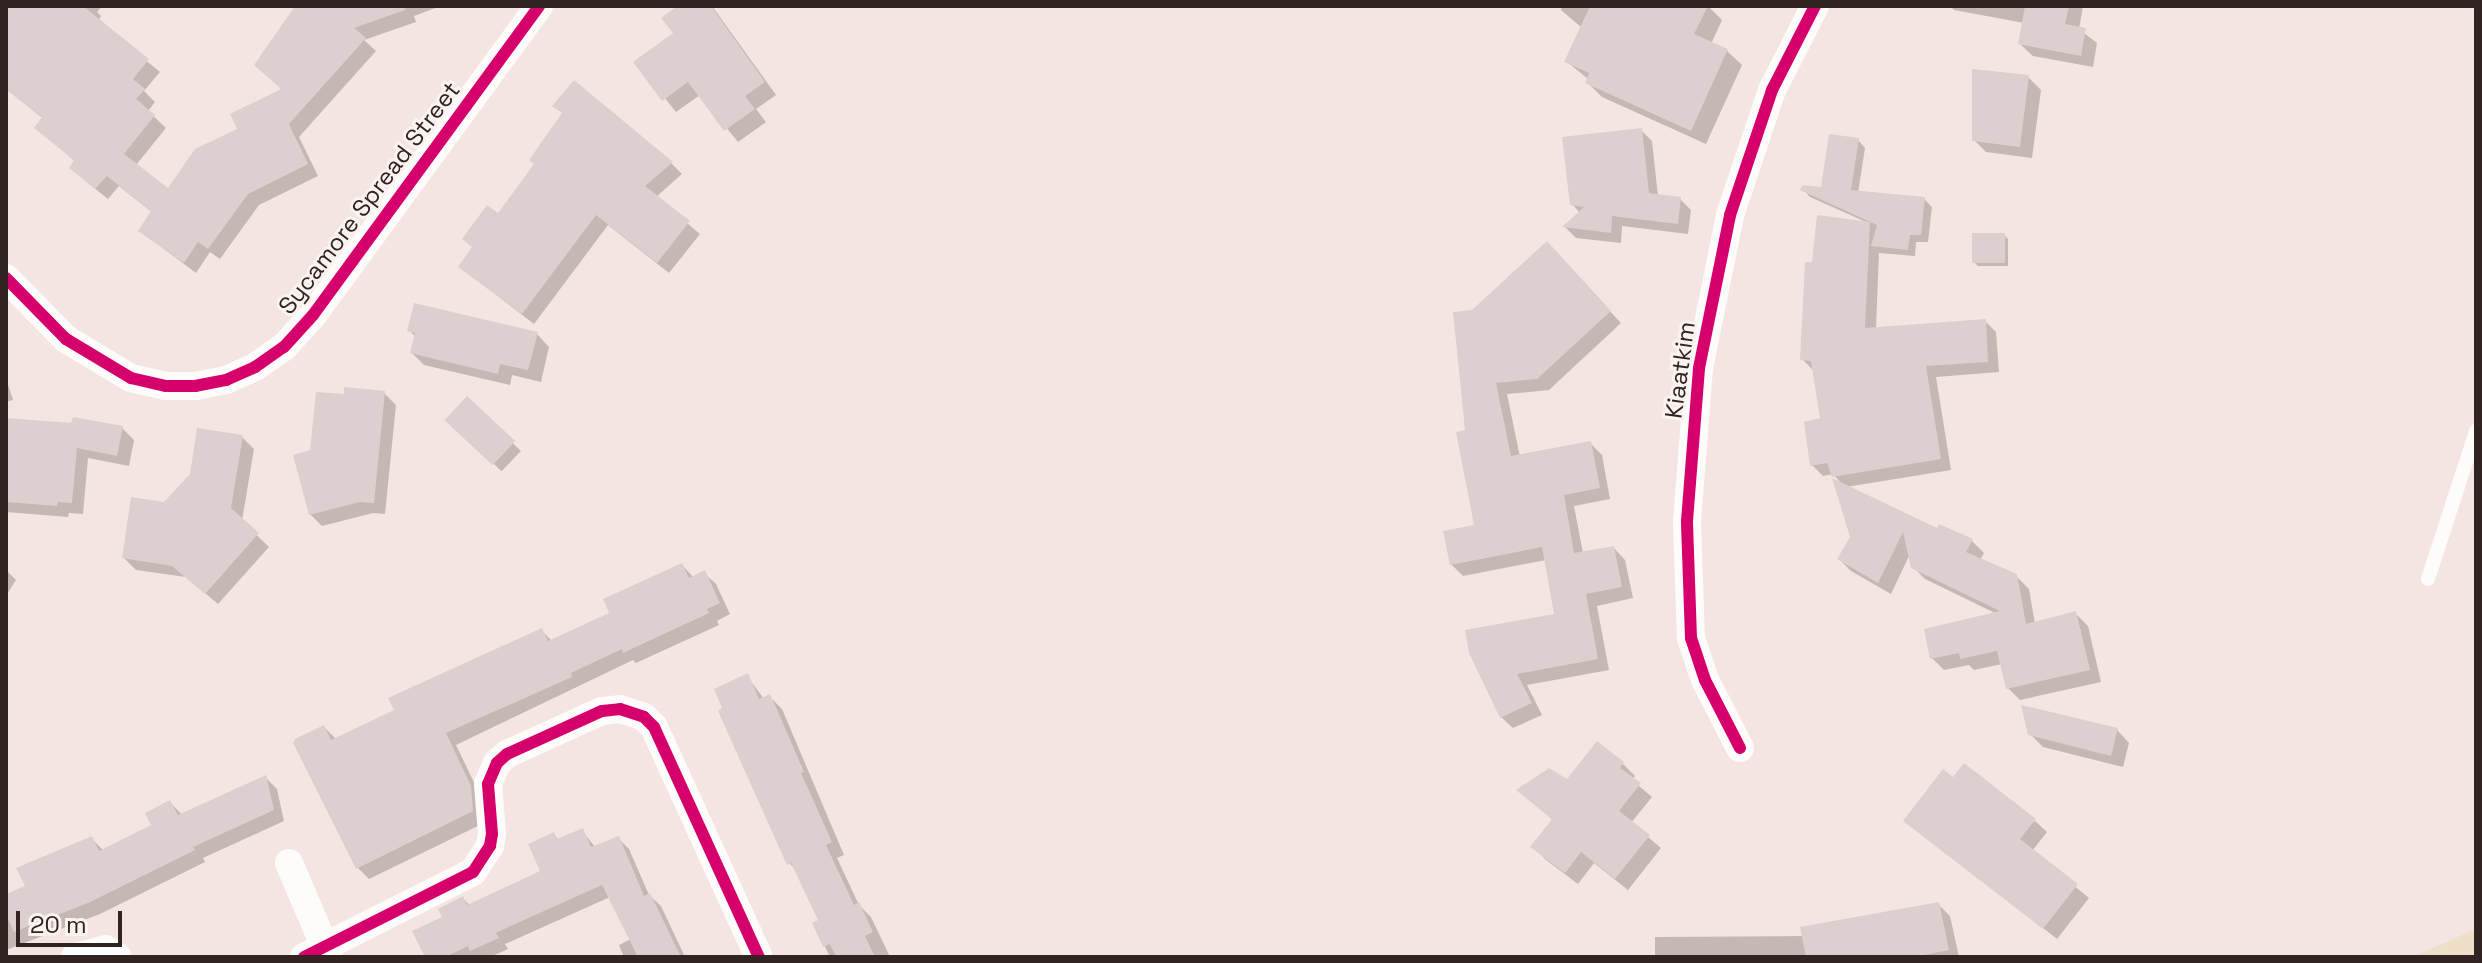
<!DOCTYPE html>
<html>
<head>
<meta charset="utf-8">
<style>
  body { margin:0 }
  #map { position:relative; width:2482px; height:963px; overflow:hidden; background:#f5e5e2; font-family:"Space Grotesk",sans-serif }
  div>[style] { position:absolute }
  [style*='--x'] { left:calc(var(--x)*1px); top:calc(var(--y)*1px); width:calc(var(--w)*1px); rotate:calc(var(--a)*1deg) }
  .green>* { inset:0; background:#eddfc8 }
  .shadow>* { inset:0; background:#0003; transform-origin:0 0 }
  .building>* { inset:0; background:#ddcfcf; transform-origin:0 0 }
  .lane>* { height:14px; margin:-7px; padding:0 7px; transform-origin:7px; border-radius:7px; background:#fefbfb }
  .street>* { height:28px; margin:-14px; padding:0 14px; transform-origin:14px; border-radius:14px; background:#fefbfb }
  .cycleway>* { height:12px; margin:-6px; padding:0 6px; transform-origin:6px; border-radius:6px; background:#d6006c }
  span { translate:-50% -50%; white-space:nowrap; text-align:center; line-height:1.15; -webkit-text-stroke:6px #faf3f1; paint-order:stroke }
  .street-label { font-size:24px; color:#302321 }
  .frame { position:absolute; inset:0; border:8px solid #302321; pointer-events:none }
  .scale { position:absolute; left:16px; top:911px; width:106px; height:36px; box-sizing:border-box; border:4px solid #302321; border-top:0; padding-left:10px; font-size:24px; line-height:28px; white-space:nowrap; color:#302321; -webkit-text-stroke:6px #faf3f1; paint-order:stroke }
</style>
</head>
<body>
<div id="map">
  <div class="green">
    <div style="clip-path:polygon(2476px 929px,2476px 957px,2412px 957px)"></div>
  </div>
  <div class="shadow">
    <div style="clip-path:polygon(6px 6px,102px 6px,97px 12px,101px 16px,98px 21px,160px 72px,144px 91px,155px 102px,148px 111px,166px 128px,136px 165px,168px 191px,283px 90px,297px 6px,441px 6px,414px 16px,416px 22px,364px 40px,376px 51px,299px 137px,318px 176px,259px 205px,220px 259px,210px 252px,196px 273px,140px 231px,153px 213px,119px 186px,108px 199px,83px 179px,76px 162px,36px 128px,44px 119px,6px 89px)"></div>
    <div style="clip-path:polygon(680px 6px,712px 6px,776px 95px,756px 109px,766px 122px,738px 142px,700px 95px,676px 112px,636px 62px,675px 33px)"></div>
    <div style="clip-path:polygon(1562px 6px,1708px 6px,1722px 20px,1711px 44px,1727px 51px,1742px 65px,1706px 144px,1602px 97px,1587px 82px,1588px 79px,1566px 61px,1582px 28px,1561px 10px)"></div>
    <div style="clip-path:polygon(1950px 6px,2083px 6px,2079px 29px,2097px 43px,2093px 67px,2033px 56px,2020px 44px,2024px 23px,1954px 10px)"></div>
    <div style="clip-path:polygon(2028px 77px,2041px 90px,2032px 158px,1986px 152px,1974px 140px)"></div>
    <div style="clip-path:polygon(1641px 130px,1652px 141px,1658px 196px,1680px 199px,1691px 210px,1688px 234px,1622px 226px,1621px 243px,1576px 238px,1565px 227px,1580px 213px,1572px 204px)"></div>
    <div style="clip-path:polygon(1858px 140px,1865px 148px,1858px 193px,1924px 199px,1932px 207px,1928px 242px,1916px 242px,1915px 256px,1879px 253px,1876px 329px,1985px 321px,1996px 332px,1999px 372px,1936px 377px,1951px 470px,1846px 487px,1938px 530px,1972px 541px,1984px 553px,1980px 560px,2016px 576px,2029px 589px,2035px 624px,2076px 614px,2088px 626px,2101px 682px,2020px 700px,2008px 688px,2002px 664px,1974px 670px,1969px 665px,1944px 670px,1932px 658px,1997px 614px,1925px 579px,1913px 567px,1910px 554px,1891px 594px,1851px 571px,1839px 559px,1852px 537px,1842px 484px,1833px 474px,1823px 476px,1812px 465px,1822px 420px,1813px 370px,1802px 359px,1814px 264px,1866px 222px,1810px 197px,1803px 189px,1822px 189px)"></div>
    <div style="clip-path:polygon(671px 163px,682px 174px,656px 197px,700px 234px,669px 273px,608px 225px,534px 324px,460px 267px,536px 165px)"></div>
    <div style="clip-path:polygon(2004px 235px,2008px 239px,2008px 266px,1978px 266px,1974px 262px)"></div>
    <div style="clip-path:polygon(1558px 256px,1621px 323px,1549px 390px,1507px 394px,1520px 457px,1590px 443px,1602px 455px,1610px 499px,1574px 506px,1583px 553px,1614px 548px,1625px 560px,1633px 598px,1597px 606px,1609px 670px,1527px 685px,1542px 715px,1513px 728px,1501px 717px,1471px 652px,1556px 615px,1546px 560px,1463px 576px,1451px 564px,1476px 526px,1467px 432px,1473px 312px)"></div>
    <div style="clip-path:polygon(410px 331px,537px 334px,549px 347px,541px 382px,512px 375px,510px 385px,424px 365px,412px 353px,416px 337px)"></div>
    <div style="clip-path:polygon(6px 378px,13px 400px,6px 402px)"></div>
    <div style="clip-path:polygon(384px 393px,396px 405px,385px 514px,373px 513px,322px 526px,310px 514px,312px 452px,346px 397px)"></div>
    <div style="left:467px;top:399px;width:75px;height:28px;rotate:44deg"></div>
    <div style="clip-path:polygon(6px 420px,122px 428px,134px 440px,129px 466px,88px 458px,83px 514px,69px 513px,68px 517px,6px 512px)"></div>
    <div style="clip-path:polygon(242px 437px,254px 449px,242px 521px,269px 547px,218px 604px,186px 577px,136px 570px,124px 558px)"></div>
    <div style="clip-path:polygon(682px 565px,694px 578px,704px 573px,716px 584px,730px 614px,717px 621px,719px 625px,636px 663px,633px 660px,456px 745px,482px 799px,484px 823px,369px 879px,358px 868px,324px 727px,336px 739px,396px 711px,542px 631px,552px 641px,612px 614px)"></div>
    <div style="clip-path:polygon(6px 570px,16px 580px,6px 596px)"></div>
    <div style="clip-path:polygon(747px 676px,764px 699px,769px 696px,782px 709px,844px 855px,837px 858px,859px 905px,871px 917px,890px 957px,830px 957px,814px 924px,821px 921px,798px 872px,789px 863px)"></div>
    <div style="clip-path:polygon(2117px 730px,2129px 743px,2123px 767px,2043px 747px,2030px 734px)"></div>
    <div style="clip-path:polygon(1597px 744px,1623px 764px,1635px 776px,1632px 780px,1652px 797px,1631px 823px,1661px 848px,1628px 890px,1594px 863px,1578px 884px,1545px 859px,1533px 846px,1553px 820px,1519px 791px,1567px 782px)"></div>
    <div style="clip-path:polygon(266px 778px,277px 789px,284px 821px,203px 858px,205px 862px,100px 914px,6px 950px,6px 896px,27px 886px,91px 838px,104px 851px,154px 826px,170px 802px,182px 815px)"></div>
    <div style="clip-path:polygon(1906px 820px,2034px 820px,2047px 832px,2032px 851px,2089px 898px,2057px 939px)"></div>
    <div style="clip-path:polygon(582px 831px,596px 848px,618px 838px,629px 849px,649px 895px,661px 906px,685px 957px,624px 957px,619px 945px,631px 939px,610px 897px,505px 944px,508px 949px,490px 957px,426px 957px,445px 918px,463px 898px,470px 906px,542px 872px,554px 835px,559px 840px)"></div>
    <div style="clip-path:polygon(1938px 904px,1950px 916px,1959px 957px,1655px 957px,1655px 937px,1804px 936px)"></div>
  </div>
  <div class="building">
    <div style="clip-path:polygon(6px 6px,83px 6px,149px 59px,133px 79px,145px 89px,136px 99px,155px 115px,124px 154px,168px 188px,195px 149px,237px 129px,230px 114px,281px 89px,254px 65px,295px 6px,404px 6px,405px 10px,354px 28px,366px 38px,289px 124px,308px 164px,248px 194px,208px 249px,198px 242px,184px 263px,138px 231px,151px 211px,107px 176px,95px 189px,69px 168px,74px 160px,34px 128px,42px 117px,6px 89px)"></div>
    <div style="clip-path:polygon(677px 6px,711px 6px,765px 82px,745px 96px,755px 109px,724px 131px,688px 82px,662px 101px,633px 62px,673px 33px,661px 18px)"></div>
    <div style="clip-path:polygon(1590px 6px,1708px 6px,1694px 34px,1728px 49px,1691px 131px,1585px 83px,1589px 73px,1564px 62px)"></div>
    <div style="clip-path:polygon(2025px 6px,2069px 6px,2065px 24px,2086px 28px,2081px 56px,2018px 44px)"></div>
    <div style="clip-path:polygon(1972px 69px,2029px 75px,2020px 147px,1972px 141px)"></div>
    <div style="clip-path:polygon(574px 80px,673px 162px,645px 186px,690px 221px,657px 263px,596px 215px,522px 314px,458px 267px,472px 247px,462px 239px,487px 205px,498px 213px,534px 164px,529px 160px,562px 113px,552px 106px)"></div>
    <div style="clip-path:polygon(1642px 128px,1649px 193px,1681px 197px,1678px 224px,1612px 216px,1611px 233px,1562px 227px,1584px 207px,1570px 205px,1562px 137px)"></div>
    <div style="clip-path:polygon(1829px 134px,1859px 138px,1851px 190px,1925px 197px,1921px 235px,1910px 235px,1908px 250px,1871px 246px,1877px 225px,1800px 190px,1802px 185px,1821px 187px)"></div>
    <div style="clip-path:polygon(1817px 215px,1870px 222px,1865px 328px,1986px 319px,1988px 362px,1926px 366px,1941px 459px,1832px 477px,1827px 463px,1810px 466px,1804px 422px,1820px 418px,1811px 361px,1800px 360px,1805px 262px,1812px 262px)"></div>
    <div style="left:1972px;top:233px;width:33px;height:30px"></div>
    <div style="clip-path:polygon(1547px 241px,1611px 311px,1537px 379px,1496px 383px,1511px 456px,1591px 441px,1600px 488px,1564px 495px,1574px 553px,1614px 546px,1622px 587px,1586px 594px,1598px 659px,1517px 674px,1532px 703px,1500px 718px,1469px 653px,1465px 630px,1554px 614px,1542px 547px,1450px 565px,1443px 531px,1474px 525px,1456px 432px,1465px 430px,1453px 312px,1472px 310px)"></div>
    <div style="clip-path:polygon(414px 303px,538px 332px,528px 370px,500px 364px,498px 374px,410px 353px,415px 333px,407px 331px)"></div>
    <div style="clip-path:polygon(344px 387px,385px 391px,374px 503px,360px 502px,309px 515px,293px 455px,310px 450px,316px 392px,344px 394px)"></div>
    <div style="left:467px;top:396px;width:66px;height:33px;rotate:43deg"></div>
    <div style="clip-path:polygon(73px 417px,123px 426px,117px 456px,77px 448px,72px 503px,58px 502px,57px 506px,6px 502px,6px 418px,71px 423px)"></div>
    <div style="clip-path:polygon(197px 428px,243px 435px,231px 508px,259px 533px,205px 594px,172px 566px,122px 558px,131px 497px,164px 502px,190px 474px)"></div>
    <div style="clip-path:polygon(1832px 478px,1937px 528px,1939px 524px,1973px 539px,1966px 552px,2017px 574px,2026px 624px,2076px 611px,2090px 670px,2006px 689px,1997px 651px,1960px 659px,1959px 653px,1930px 659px,1924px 629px,2000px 611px,1911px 568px,1903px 532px,1878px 583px,1837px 559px,1850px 537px)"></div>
    <div style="clip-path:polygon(682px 563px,689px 578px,705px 570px,720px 603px,707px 609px,709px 613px,623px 653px,622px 649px,571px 673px,572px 677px,446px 733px,471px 786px,473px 811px,356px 869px,293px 743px,295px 739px,324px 725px,331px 740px,394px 710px,388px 698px,542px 628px,548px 641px,609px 613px,603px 599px)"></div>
    <div style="clip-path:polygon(748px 673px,759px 699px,770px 694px,782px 721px,804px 772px,801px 773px,832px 842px,826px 845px,854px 905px,859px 902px,873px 932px,865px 936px,875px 957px,836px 957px,830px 944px,823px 947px,812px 923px,818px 920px,791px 863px,787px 865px,718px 711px,722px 708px,714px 689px)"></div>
    <div style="clip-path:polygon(2021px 705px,2118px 728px,2111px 756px,2028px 735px)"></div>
    <div style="clip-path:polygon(1597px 741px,1624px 762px,1620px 768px,1641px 783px,1619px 811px,1650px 835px,1615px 879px,1581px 852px,1565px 873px,1530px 847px,1552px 819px,1516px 790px,1549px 768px,1567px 779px)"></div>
    <div style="clip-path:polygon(1964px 763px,2036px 819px,2020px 839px,2078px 884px,2043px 929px,1903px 821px,1943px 769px,1953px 777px)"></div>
    <div style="clip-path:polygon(266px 775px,274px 810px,193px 847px,195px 850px,88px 903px,14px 932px,6px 915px,6px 894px,25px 886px,16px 868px,92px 836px,99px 851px,151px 825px,145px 813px,170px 800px,178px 815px)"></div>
    <div style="clip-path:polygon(583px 828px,591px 847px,619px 836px,644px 896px,650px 893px,681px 957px,638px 957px,602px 885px,515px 924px,496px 933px,499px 938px,470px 951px,468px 946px,445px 957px,425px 957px,412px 931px,442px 917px,438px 909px,463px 896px,467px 905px,540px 871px,528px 844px,554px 832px,557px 839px)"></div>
    <div style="clip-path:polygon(1939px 902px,1949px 950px,1914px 957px,1806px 957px,1800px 927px)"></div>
  </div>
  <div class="lane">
    <div style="--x:2428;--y:579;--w:156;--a:-72"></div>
  </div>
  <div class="street">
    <div style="--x:6;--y:278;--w:86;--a:45.5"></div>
    <div style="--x:66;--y:339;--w:76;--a:31"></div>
    <div style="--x:131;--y:378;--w:36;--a:13"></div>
    <div style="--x:166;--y:386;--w:29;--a:0"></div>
    <div style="--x:195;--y:386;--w:32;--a:-11"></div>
    <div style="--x:226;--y:380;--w:32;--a:-24"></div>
    <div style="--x:255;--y:367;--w:35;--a:-35"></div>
    <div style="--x:284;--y:347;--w:43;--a:-47.8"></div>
    <div style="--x:313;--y:315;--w:383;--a:-53.8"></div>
    <div style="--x:1740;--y:748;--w:76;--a:-117.2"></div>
    <div style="--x:1705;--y:680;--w:44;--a:-108.4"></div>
    <div style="--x:1691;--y:638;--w:117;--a:-92"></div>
    <div style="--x:1687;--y:521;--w:153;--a:-85.5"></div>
    <div style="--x:1699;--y:368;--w:156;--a:-78.5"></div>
    <div style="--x:1730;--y:215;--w:132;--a:-71.4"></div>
    <div style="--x:1772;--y:90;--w:94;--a:-62.9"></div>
    <div style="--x:289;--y:863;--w:102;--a:66.9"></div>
    <div style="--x:75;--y:957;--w:32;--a:-14"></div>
    <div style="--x:106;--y:949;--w:14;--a:34"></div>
    <div style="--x:304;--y:957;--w:189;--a:-26.7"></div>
    <div style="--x:473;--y:872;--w:31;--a:-57"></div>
    <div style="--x:490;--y:846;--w:12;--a:-81"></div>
    <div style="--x:492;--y:834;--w:50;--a:-94.6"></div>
    <div style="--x:488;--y:784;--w:23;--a:-67"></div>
    <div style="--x:497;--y:763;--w:13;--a:-42"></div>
    <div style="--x:507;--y:754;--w:104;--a:-24.4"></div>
    <div style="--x:602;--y:711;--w:18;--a:-6"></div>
    <div style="--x:620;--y:709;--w:25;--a:18"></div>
    <div style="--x:644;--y:717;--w:14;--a:45"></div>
    <div style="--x:654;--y:727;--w:253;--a:65.5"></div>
  </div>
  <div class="cycleway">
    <div style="--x:6;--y:278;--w:86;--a:45.5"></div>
    <div style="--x:66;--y:339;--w:76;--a:31"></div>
    <div style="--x:131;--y:378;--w:36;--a:13"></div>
    <div style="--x:166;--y:386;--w:29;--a:0"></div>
    <div style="--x:195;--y:386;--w:32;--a:-11"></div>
    <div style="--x:226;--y:380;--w:32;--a:-24"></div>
    <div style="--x:255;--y:367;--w:35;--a:-35"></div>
    <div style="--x:284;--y:347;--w:43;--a:-47.8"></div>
    <div style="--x:313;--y:315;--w:383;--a:-53.8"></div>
    <div style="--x:1740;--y:748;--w:76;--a:-117.2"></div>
    <div style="--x:1705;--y:680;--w:44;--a:-108.4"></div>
    <div style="--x:1691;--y:638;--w:117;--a:-92"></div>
    <div style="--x:1687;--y:521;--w:153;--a:-85.5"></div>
    <div style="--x:1699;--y:368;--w:156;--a:-78.5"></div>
    <div style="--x:1730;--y:215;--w:132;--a:-71.4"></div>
    <div style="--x:1772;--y:90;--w:94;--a:-62.9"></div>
    <div style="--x:304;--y:957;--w:189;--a:-26.7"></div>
    <div style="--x:473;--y:872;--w:31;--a:-57"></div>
    <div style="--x:490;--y:846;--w:12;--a:-81"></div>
    <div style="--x:492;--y:834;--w:50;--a:-94.6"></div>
    <div style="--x:488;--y:784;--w:23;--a:-67"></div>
    <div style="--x:497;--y:763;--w:13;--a:-42"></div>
    <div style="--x:507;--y:754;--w:104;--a:-24.4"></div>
    <div style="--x:602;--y:711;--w:18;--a:-6"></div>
    <div style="--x:620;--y:709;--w:25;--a:18"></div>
    <div style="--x:644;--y:717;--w:14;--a:45"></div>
    <div style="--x:654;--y:727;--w:253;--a:65.5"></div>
  </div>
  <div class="street-label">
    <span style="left:369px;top:198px;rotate:-53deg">Sycamore Spread Street</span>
    <span style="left:1680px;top:370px;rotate:-82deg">Kiaatkim</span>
  </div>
  <div class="frame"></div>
  <div class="scale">20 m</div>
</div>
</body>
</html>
